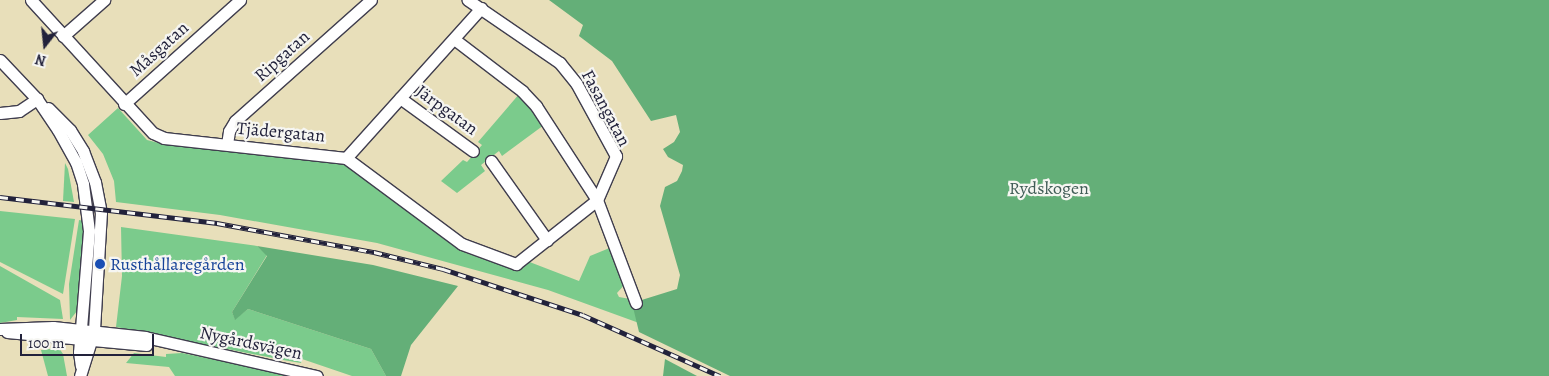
<!DOCTYPE html>
<html>
<head>
<meta charset="utf-8">
<style>
  body { margin:0 }
  #map { position:relative; width:1549px; height:376px; overflow:hidden; background:#e8dfba; font-family:Alegreya,serif }
  div>[style] { position:absolute }
  [style*='--x'] { left:calc(var(--x)*1px); top:calc(var(--y)*1px); width:calc(var(--w)*1px); rotate:calc(var(--a)*1deg) }
  .green>* { inset:0; background:#7bcb8c }
  .forest>* { inset:0; background:#64af78 }
  .roads { filter:drop-shadow(1px 0 #403e4e) drop-shadow(-1px 0 #403e4e) drop-shadow(0 1px #403e4e) drop-shadow(0 -1px #403e4e) }
  .minor>* { height:11px; margin:-5.5px; padding:0 5.5px; transform-origin:5.5px; border-radius:5.5px; background:#fff }
  .rail>* { height:4.5px; margin-top:-2.25px; transform-origin:0; background:repeating-linear-gradient(90deg,#f6f6f2 0 8px,#22223b 0 16px); box-sizing:border-box; border-block:1px solid #22223b }
  .dots>* { width:14px; height:14px; translate:-50% -50%; box-sizing:border-box; border:2px solid #f6f6f2; border-radius:50% }
  span { translate:-50% -50%; white-space:nowrap; text-align:center; line-height:1.15; -webkit-text-stroke:4.5px #f6f6f2; paint-order:stroke }
  .street-label { font-size:18px; color:#22223b }
  .park-label { font-size:18px; color:#415d57 }
  .transit-label { font-size:18px; color:#164399 }
  .left { translate:0 -50%; text-align:left }
  .north { position:absolute; left:20px; top:20px; width:50px; height:50px; -webkit-text-stroke:4px #f6f6f2; paint-order:stroke; rotate:196deg; font-size:14px; font-weight:700; line-height:20px; text-align:center; color:#22223b }
  .north::after { content:''; display:block; margin:auto; width:18px; height:22px; background:#22223b; clip-path:polygon(50% 0,100% 100%,50% 72%,0 100%) }
  .scale { position:absolute; left:20px; top:334px; width:134px; height:22px; box-sizing:border-box; border:2px solid #22223b; border-top:0; padding-left:6px; font-size:15px; line-height:18px; white-space:nowrap; color:#22223b; -webkit-text-stroke:4px #f6f6f2; paint-order:stroke }
</style>
</head>
<body>
<div id="map">
  <div class="green">
    <div style="clip-path:polygon(520px 93px,544px 125px,502px 156px,499px 151px,481px 165px,485px 171px,457px 193px,441px 181px,463px 160px,467px 162px,482px 145px,478px 142px)"></div>
    <div style="clip-path:polygon(118px 108px,147px 140px,163px 144px,343px 163px,466px 253px,515px 270px,527px 261px,579px 281px,590px 256px,612px 247px,626px 283px,617px 293px,619px 297px,630px 299px,639px 323px,548px 290px,377px 243px,220px 215px,116px 202px,114px 181px,103px 154px,88px 135px)"></div>
    <div style="clip-path:polygon(65px 163px,68px 169px,74px 202px,63px 201px)"></div>
    <div style="clip-path:polygon(0 211px,75px 219px,63px 294px,0 262px)"></div>
    <div style="clip-path:polygon(79px 220px,84px 221px,84px 227px,77px 311px,70px 320px,69px 284px)"></div>
    <div style="clip-path:polygon(121px 227px,257px 246px,267px 255px,232px 312px,235px 319px,248px 309px,371px 349px,386px 376px,352px 376px,302px 359px,301px 363px,283px 360px,116px 327px,122px 276px)"></div>
    <div style="clip-path:polygon(0 266px,60px 300px,63px 319px,17px 317px,17px 320px,0 323px)"></div>
    <div style="clip-path:polygon(59px 348px,63px 354px,67px 376px,48px 376px,41px 350px)"></div>
    <div style="clip-path:polygon(134px 353px,166px 357px,166px 354px,182px 353px,293px 376px,175px 376px,169px 367px,126px 363px)"></div>
  </div>
  <div class="forest">
    <div style="clip-path:polygon(549px 0,1549px 0,1549px 376px,730px 376px,639px 332px,632px 303px,677px 289px,680px 275px,660px 206px,665px 187px,677px 181px,682px 171px,683px 165px,668px 157px,663px 149px,674px 142px,680px 132px,676px 115px,651px 121px,612px 61px,579px 36px,583px 25px)"></div>
    <div style="clip-path:polygon(257px 246px,373px 265px,458px 286px,411px 345px,401px 376px,386px 376px,371px 349px,248px 309px,235px 320px,232px 312px,267px 256px)"></div>
    <div style="clip-path:polygon(665px 359px,697px 376px,663px 376px)"></div>
  </div>
  <div class="roads">
    <div class="minor">
      <div style="--x:31;--y:0;--w:180;--a:47.5"></div>
      <div style="--x:153;--y:133;--w:12;--a:24"></div>
      <div style="--x:164;--y:138;--w:183;--a:6.3"></div>
      <div style="--x:346;--y:158;--w:144;--a:36.6"></div>
      <div style="--x:462;--y:244;--w:58;--a:20.3"></div>
      <div style="--x:516;--y:264;--w:103;--a:-38.3"></div>
      <div style="--x:597;--y:200;--w:48;--a:-66.6"></div>
      <div style="--x:616;--y:156;--w:83;--a:-118.7"></div>
      <div style="--x:576;--y:83;--w:26;--a:-129"></div>
      <div style="--x:560;--y:63;--w:112;--a:-145.6"></div>
      <div style="--x:63;--y:36;--w:55;--a:-41.3"></div>
      <div style="--x:454;--y:39;--w:86;--a:37.4"></div>
      <div style="--x:522;--y:91;--w:21;--a:47"></div>
      <div style="--x:536;--y:106;--w:112;--a:57"></div>
      <div style="--x:597;--y:200;--w:110;--a:69.3"></div>
      <div style="--x:0;--y:60;--w:54;--a:46.5"></div>
      <div style="--x:37;--y:99;--w:37;--a:56"></div>
      <div style="--x:58;--y:130;--w:37;--a:61"></div>
      <div style="--x:76;--y:162;--w:23;--a:72"></div>
      <div style="--x:83;--y:184;--w:47;--a:82.7"></div>
      <div style="--x:89;--y:231;--w:121;--a:94.7"></div>
      <div style="--x:79;--y:352;--w:14;--a:82"></div>
      <div style="--x:400;--y:98;--w:90;--a:36"></div>
      <div style="--x:124;--y:104;--w:156;--a:-41.9"></div>
      <div style="--x:48;--y:108;--w:31;--a:45"></div>
      <div style="--x:70;--y:130;--w:25;--a:58"></div>
      <div style="--x:83;--y:151;--w:33;--a:69"></div>
      <div style="--x:95;--y:182;--w:31;--a:79"></div>
      <div style="--x:101;--y:212;--w:119;--a:93.4"></div>
      <div style="--x:94;--y:331;--w:47;--a:107.3"></div>
      <div style="--x:0;--y:113;--w:19;--a:-6"></div>
      <div style="--x:19;--y:111;--w:22;--a:-34"></div>
      <div style="--x:227;--y:144;--w:13;--a:-81"></div>
      <div style="--x:229;--y:131;--w:12;--a:-59"></div>
      <div style="--x:235;--y:121;--w:182;--a:-41.7"></div>
      <div style="--x:346;--y:158;--w:202;--a:-48"></div>
      <div style="--x:491;--y:161;--w:97;--a:54.7"></div>
      <div style="--x:0;--y:329;--w:53;--a:-2.2"></div>
      <div style="--x:53;--y:327;--w:93;--a:6.2"></div>
      <div style="--x:145;--y:337;--w:176;--a:12.8"></div>
      <div style="--x:7;--y:332;--w:140;--a:5.3"></div>
    </div>
  </div>
  <div class="rail">
    <div style="--x:0;--y:197;--w:219;--a:6.8"></div>
    <div style="--x:217;--y:223;--w:160;--a:10.5"></div>
    <div style="--x:374;--y:252;--w:71;--a:13.8"></div>
    <div style="--x:443;--y:269;--w:147;--a:18.2"></div>
    <div style="--x:583;--y:315;--w:150;--a:24"></div>
  </div>
  <div class="dots">
    <div style="left:100px;top:264px;background:#1a4fb4"></div>
  </div>
  <div class="street-label">
    <span style="left:159px;top:49px;rotate:-42deg">Måsgatan</span>
    <span style="left:282px;top:56px;rotate:-42deg">Ripgatan</span>
    <span style="left:606px;top:108px;rotate:62deg">Fasangatan</span>
    <span style="left:447px;top:110px;rotate:36deg">Järpgatan</span>
    <span style="left:281px;top:132px;rotate:5deg">Tjädergatan</span>
    <span style="left:251px;top:343px;rotate:12deg">Nygårdsvägen</span>
  </div>
  <div class="park-label">
    <span style="left:1049px;top:188px">Rydskogen</span>
  </div>
  <div class="transit-label">
    <span class="left" style="left:110px;top:264px">Rusthållaregården</span>
  </div>
  <div class="north">N</div>
  <div class="scale">100 m</div>
</div>
</body>
</html>
